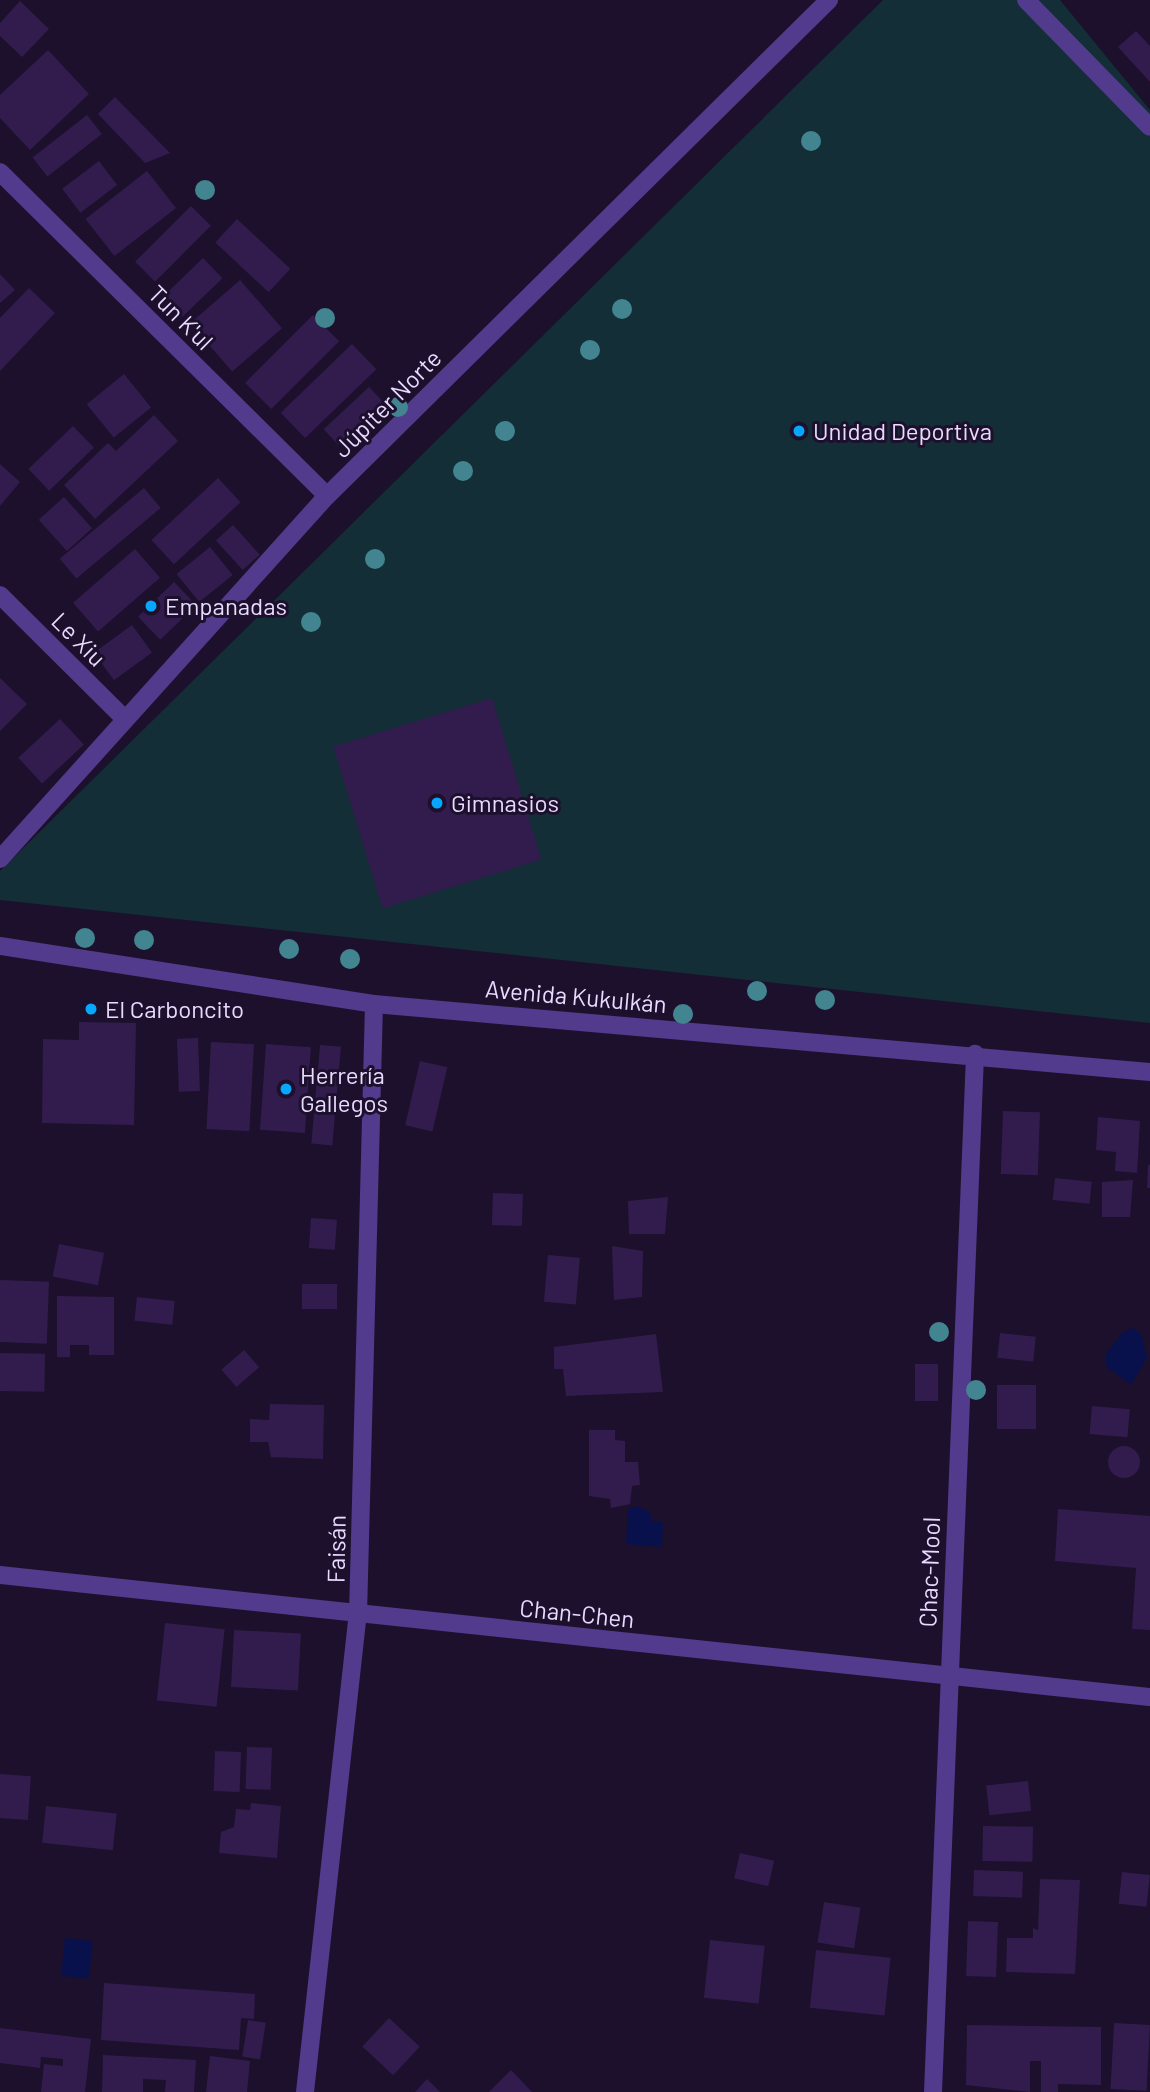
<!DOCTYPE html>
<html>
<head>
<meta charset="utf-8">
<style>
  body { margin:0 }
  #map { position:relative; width:1150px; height:2092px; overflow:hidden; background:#1c102c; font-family:Barlow,sans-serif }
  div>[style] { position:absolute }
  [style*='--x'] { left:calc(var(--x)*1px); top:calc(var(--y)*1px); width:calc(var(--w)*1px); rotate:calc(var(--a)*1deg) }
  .green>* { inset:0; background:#132e36 }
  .water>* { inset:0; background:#09114c; transform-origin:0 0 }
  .building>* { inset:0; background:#321c4d; transform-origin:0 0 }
  .round { border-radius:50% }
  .minor>* { height:18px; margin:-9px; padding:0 9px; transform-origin:9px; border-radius:9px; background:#523a8c }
  .tertiary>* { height:18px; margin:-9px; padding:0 9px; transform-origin:9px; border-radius:9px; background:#523a8c }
  .trees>* { width:20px; height:20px; margin:-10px; border-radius:50%; background:#428591 }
  .dots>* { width:19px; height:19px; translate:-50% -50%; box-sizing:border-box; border:4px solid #1c102c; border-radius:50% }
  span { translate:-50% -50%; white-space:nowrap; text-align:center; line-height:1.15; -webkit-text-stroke:6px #1c102c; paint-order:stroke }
  .street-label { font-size:24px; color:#e8dbff }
  .poi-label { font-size:24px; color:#e8dbff }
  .left { translate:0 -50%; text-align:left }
</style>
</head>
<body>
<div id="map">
  <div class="green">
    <div style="clip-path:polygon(883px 0,1060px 0,1150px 110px,1150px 1023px,0 900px,0 871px)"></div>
  </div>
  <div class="water">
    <div style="clip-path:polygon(1134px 1328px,1141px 1334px,1147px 1358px,1131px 1385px,1106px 1366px,1106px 1354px,1123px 1332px)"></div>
    <div style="clip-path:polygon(637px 1506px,650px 1512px,652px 1521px,663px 1522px,662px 1547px,626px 1544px,628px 1509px)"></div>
    <div style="left:65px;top:1938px;width:28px;height:38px;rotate:6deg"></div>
  </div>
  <div class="building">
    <div style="clip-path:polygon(20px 1px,49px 29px,22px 57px,0 36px,0 23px)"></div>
    <div style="clip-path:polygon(1136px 31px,1150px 46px,1150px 82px,1118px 47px)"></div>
    <div style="clip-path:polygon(48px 50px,89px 94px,30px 150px,0 118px,0 95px)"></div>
    <div style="clip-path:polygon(115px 97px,170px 153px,145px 163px,98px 114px)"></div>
    <div style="left:87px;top:115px;width:24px;height:69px;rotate:52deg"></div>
    <div style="left:99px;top:161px;width:30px;height:46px;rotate:53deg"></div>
    <div style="left:147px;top:171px;width:47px;height:78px;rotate:52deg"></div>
    <div style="left:191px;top:206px;width:28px;height:79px;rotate:45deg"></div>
    <div style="left:237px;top:219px;width:73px;height:32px;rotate:43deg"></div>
    <div style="left:203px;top:258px;width:28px;height:56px;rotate:46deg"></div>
    <div style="clip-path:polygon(0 274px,15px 290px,0 303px)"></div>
    <div style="left:240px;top:280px;width:64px;height:66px;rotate:49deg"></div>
    <div style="clip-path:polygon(29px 288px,55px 313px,0 371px,0 318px)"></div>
    <div style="left:313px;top:315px;width:37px;height:96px;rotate:45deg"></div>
    <div style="left:352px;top:344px;width:35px;height:99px;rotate:46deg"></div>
    <div style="left:124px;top:374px;width:43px;height:48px;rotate:51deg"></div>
    <div style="left:369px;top:387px;width:22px;height:62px;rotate:47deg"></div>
    <div style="clip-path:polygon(154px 415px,178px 441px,95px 519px,64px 485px,108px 443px,116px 451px)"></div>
    <div style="left:73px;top:426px;width:30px;height:62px;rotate:46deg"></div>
    <div style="clip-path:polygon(0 464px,20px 482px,0 506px)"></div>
    <div style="left:218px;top:478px;width:33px;height:91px;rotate:47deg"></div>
    <div style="left:144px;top:488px;width:26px;height:110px;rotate:50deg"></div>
    <div style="left:64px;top:497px;width:42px;height:34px;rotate:48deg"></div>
    <div style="left:233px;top:525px;width:40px;height:23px;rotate:48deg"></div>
    <div style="left:210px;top:547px;width:36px;height:43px;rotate:51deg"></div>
    <div style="left:135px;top:549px;width:38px;height:82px;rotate:49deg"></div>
    <div style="left:174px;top:582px;width:32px;height:50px;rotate:46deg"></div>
    <div style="left:132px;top:625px;width:34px;height:47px;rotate:54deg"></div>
    <div style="clip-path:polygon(0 678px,27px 704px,0 731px)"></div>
    <div style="left:492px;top:698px;width:169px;height:166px;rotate:73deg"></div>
    <div style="left:60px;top:719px;width:35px;height:57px;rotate:47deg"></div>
    <div style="clip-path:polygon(79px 1022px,136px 1023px,134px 1125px,42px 1123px,43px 1039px,79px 1040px)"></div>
    <div style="left:198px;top:1038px;width:53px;height:21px;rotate:88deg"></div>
    <div style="left:211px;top:1042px;width:43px;height:87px;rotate:3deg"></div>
    <div style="left:266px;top:1044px;width:45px;height:86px;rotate:4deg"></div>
    <div style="left:320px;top:1045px;width:21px;height:99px;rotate:5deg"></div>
    <div style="left:420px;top:1061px;width:28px;height:66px;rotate:13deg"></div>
    <div style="left:1003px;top:1111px;width:37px;height:63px;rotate:2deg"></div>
    <div style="clip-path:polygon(1098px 1117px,1140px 1121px,1137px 1173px,1115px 1171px,1116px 1152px,1096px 1150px)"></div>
    <div style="clip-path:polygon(1148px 1165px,1150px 1165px,1150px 1188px,1147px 1188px)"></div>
    <div style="left:1055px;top:1178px;width:37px;height:22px;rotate:6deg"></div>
    <div style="clip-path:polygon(1133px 1180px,1130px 1217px,1102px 1217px,1102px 1182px)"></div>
    <div style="left:493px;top:1193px;width:30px;height:32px;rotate:2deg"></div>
    <div style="clip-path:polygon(668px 1197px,665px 1234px,629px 1234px,628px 1201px)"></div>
    <div style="left:311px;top:1218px;width:26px;height:30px;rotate:4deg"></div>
    <div style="left:59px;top:1244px;width:46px;height:33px;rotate:11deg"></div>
    <div style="clip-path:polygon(612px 1246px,643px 1251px,642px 1297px,614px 1300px)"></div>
    <div style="left:548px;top:1255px;width:32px;height:47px;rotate:5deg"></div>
    <div style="left:0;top:1280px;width:49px;height:62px;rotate:2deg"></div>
    <div style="left:302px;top:1284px;width:35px;height:25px"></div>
    <div style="clip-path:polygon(57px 1296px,114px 1297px,114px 1355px,89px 1355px,89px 1345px,70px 1345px,70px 1357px,57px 1357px)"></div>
    <div style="left:137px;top:1297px;width:38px;height:24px;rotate:6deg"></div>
    <div style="left:1000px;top:1333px;width:36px;height:25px;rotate:6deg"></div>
    <div style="clip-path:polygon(656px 1334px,663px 1392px,566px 1396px,563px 1369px,554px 1369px,554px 1347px)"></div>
    <div style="left:244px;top:1350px;width:23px;height:30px;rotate:49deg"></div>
    <div style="left:0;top:1353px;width:45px;height:38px;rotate:1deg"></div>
    <div style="left:915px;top:1364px;width:23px;height:37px"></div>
    <div style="left:997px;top:1385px;width:39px;height:44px"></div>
    <div style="clip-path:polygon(270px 1404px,324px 1405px,323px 1459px,271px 1457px,268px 1442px,250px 1442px,250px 1419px,269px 1420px)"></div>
    <div style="left:1092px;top:1406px;width:38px;height:28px;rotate:5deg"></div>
    <div style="clip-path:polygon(589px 1430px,615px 1430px,615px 1440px,625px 1441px,625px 1462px,638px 1462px,640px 1485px,632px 1486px,630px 1504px,611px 1508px,610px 1499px,589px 1496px)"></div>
    <div class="round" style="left:1108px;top:1446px;width:32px;height:32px"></div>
    <div style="clip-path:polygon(1058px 1509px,1150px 1516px,1150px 1630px,1132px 1629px,1136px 1568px,1055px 1561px)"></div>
    <div style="left:165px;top:1623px;width:60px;height:78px;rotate:6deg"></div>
    <div style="left:234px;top:1630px;width:67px;height:57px;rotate:3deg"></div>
    <div style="left:247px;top:1747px;width:25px;height:42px;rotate:2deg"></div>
    <div style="left:215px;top:1751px;width:26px;height:40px;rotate:2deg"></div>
    <div style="left:0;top:1774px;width:31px;height:44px;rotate:4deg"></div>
    <div style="left:1028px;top:1781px;width:30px;height:42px;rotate:84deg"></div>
    <div style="clip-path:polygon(251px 1803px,281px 1806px,277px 1858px,219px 1853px,221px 1832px,234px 1827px,236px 1809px,250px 1810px)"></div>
    <div style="left:46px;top:1806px;width:71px;height:37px;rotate:6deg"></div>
    <div style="left:983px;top:1826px;width:50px;height:35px;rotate:1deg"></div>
    <div style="left:740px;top:1853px;width:35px;height:26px;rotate:13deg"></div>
    <div style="left:974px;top:1870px;width:49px;height:26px;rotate:2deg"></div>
    <div style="left:1122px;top:1872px;width:28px;height:32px;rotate:6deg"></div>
    <div style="clip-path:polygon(1040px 1879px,1080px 1880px,1075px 1974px,1006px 1972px,1007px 1938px,1033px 1938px,1033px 1928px,1038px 1930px)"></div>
    <div style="left:824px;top:1902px;width:37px;height:41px;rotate:9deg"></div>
    <div style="left:968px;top:1921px;width:30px;height:55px;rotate:2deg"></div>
    <div style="left:710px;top:1940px;width:55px;height:58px;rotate:6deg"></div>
    <div style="left:816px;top:1950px;width:75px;height:58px;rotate:6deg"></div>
    <div style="clip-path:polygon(104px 1983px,255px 1994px,254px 2019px,241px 2018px,239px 2050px,101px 2040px)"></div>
    <div style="left:389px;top:2018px;width:42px;height:39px;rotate:43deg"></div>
    <div style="left:248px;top:2020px;width:18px;height:37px;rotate:9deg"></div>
    <div style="left:1114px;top:2023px;width:36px;height:66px;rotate:3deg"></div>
    <div style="clip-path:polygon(967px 2025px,1101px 2027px,1101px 2085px,1058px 2084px,1058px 2092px,1041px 2092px,1041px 2061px,1030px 2061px,1030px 2092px,966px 2085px)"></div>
    <div style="clip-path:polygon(0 2028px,91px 2039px,85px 2092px,41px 2092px,44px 2064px,63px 2066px,63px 2059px,41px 2057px,40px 2068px,0 2063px)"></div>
    <div style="clip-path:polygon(103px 2055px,196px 2060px,194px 2092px,165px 2092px,166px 2080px,143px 2079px,143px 2092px,102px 2092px)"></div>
    <div style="clip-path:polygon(210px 2056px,250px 2061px,247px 2092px,206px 2092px)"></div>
    <div style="clip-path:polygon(511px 2070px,532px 2092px,489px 2092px)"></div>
    <div style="clip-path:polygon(427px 2079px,440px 2092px,415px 2092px)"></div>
  </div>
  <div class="minor">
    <div style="--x:1026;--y:0;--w:177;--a:45.7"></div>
    <div style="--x:0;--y:172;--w:460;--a:44.7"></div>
    <div style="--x:0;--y:595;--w:175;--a:44.8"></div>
    <div style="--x:0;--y:859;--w:489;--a:-48"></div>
    <div style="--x:327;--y:496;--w:706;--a:-44.66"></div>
    <div style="--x:0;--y:1575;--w:1156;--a:6.06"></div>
    <div style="--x:305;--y:2092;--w:480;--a:-83.7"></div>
    <div style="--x:358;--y:1615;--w:611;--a:-88.5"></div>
    <div style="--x:933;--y:2092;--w:1039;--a:-87.68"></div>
  </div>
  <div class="tertiary">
    <div style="--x:0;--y:946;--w:378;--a:8.8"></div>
    <div style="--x:374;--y:1004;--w:779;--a:5.01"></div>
  </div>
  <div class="trees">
    <div style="left:811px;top:141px"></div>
    <div style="left:205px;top:190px"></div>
    <div style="left:622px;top:309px"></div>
    <div style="left:325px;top:318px"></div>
    <div style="left:590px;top:350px"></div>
    <div style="left:398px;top:407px"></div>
    <div style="left:505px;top:431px"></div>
    <div style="left:463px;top:471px"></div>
    <div style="left:375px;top:559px"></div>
    <div style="left:311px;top:622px"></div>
    <div style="left:85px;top:938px"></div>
    <div style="left:144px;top:940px"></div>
    <div style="left:289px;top:949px"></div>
    <div style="left:350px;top:959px"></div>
    <div style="left:757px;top:991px"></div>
    <div style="left:825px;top:1000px"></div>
    <div style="left:683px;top:1014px"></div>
    <div style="left:939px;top:1332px"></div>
    <div style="left:976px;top:1390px"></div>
  </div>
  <div class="dots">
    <div style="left:799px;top:431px;background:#07a7ff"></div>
    <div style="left:151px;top:606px;background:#07a7ff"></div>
    <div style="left:437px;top:803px;background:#07a7ff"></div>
    <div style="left:91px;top:1009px;background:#07a7ff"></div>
    <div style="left:286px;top:1089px;background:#07a7ff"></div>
  </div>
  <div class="street-label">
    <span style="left:181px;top:317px;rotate:45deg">Tun K'ul</span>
    <span style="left:387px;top:403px;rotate:-45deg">Júpiter Norte</span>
    <span style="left:79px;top:639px;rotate:45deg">Le Xiu</span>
    <span style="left:576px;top:996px;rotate:5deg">Avenida Kukulkán</span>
    <span style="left:336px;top:1549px;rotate:-89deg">Faisán</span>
    <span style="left:929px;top:1572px;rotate:-88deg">Chac-Mool</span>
    <span style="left:577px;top:1613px;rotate:6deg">Chan-Chen</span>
  </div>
  <div class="poi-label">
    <span class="left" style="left:813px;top:431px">Unidad Deportiva</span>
    <span class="left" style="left:165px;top:606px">Empanadas</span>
    <span class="left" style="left:451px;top:803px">Gimnasios</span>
    <span class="left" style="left:105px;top:1009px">El Carboncito</span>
    <span class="left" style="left:300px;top:1089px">Herrería<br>Gallegos</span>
  </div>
</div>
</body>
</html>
